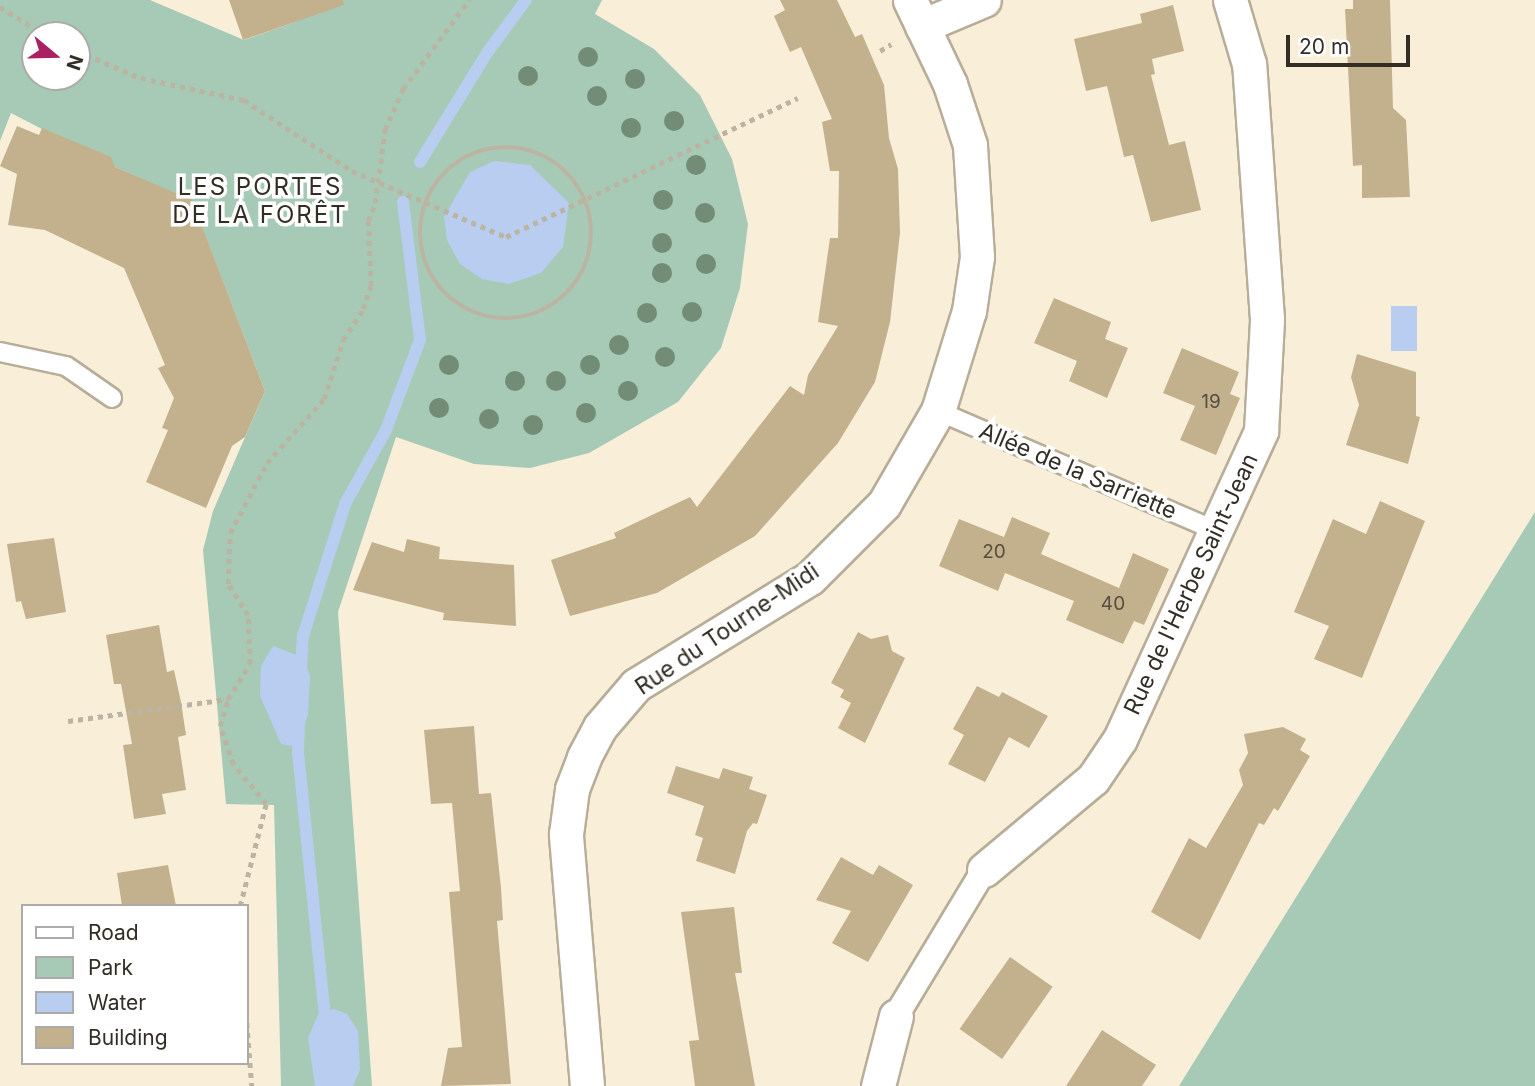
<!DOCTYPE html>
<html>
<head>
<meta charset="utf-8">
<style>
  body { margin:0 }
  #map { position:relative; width:1535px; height:1086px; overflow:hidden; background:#f9efd9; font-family:Inter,sans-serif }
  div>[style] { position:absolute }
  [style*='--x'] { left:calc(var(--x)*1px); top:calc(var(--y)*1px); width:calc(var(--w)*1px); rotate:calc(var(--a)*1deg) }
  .green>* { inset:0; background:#a6cab5 }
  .water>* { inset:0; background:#b8cdef; transform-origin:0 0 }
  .stream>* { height:12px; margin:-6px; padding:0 6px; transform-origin:6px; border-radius:6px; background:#b8cdef }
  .building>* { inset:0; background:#c3b18d; transform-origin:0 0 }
  .path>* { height:4.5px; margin-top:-2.25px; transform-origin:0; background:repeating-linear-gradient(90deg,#bcb4a2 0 5px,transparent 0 10px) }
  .path>.ring { margin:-2.25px; padding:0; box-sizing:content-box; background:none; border:4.5px solid #bcb4a2; border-radius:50% }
  .roads { filter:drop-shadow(2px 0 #b7ad99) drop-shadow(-2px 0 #b7ad99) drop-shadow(0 2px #b7ad99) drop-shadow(0 -2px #b7ad99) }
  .service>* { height:18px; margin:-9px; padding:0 9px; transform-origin:9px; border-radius:9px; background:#fff }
  .pedestrian>* { height:24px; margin:-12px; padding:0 12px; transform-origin:12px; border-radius:12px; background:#fff }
  .minor>* { height:33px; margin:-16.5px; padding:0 16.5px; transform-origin:16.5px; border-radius:16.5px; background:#fff }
  .trees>* { width:20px; height:20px; margin:-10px; border-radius:50%; background:#738c76 }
  span { translate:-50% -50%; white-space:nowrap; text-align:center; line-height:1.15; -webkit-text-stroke:7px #fff; paint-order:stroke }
  .number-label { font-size:19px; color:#564f40 }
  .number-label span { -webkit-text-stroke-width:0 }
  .street-label { font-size:23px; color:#322e26 }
  .neighbourhood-label { font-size:24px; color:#322e26; letter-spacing:2px }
  .legend { position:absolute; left:21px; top:904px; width:228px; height:161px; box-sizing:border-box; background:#fff; border:2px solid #adaba8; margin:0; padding:9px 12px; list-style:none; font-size:21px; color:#322e26 }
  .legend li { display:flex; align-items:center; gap:14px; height:35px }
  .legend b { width:35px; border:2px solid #adaba8 }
  .north { position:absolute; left:21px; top:21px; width:70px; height:70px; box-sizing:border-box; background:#fff; border:2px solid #adaba8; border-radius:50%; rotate:109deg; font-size:19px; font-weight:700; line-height:28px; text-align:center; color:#322e26 }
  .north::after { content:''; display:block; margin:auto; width:24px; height:32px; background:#aa2062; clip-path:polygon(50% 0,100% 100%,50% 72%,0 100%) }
  .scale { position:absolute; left:1286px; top:35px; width:124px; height:32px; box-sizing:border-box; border:4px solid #322e26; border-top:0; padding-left:9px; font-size:21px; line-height:24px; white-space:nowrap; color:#322e26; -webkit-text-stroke:5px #fff; paint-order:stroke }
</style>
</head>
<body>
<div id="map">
  <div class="green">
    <div style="clip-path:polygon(evenodd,0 0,150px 0,244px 40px,295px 22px,324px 0,602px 0,595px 14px,654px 49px,700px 95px,732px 159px,748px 224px,740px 288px,721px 348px,678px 402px,589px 453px,530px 468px,474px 464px,396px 437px,338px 612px,372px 1086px,281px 1086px,274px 805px,226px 804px,203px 550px,213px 511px,265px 391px,192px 201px,115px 167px,11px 113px,0 141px,0 0,35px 35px,77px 35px,77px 77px,35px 77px,35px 35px)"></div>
    <div style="clip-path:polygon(1535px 512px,1535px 1086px,1179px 1086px)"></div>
  </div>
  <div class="water">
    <div style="clip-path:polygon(494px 161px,530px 165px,569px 203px,563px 247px,541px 273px,509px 284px,482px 279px,460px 264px,447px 240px,444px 217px,470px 172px)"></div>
    <div style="left:1391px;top:306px;width:26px;height:45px"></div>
    <div style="clip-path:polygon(273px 646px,302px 657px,310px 675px,308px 715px,298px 741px,291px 746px,281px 744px,260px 696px,261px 666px)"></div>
    <div style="clip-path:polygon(334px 1009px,347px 1014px,358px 1031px,360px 1070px,353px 1086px,315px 1086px,308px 1038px,318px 1015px)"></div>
  </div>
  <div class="stream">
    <div style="--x:420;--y:162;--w:128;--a:-58.4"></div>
    <div style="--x:487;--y:53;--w:66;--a:-53.7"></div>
    <div style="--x:301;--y:671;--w:35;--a:-87"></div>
    <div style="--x:303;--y:636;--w:139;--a:-72.3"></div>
    <div style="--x:345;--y:504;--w:85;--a:-61"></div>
    <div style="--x:386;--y:430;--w:96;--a:-69.3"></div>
    <div style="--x:420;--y:340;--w:139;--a:-97"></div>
    <div style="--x:299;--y:724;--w:28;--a:92"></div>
    <div style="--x:298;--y:752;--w:276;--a:84.2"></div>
  </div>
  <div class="building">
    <div style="clip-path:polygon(229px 0,343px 0,344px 5px,243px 40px)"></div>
    <div style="clip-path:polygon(780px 0,837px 0,855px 37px,862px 34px,884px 85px,889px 138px,898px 169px,900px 233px,890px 322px,875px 382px,838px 443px,755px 536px,657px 593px,570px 616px,551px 560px,616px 538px,614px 533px,690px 497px,697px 507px,790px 386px,804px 395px,808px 375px,838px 326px,818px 322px,830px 238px,838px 238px,839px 171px,830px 171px,822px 122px,832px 119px,801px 47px,790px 52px,774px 16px,785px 10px)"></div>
    <div style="clip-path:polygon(1353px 0,1390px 0,1393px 108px,1406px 120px,1410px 197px,1362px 198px,1362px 165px,1353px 166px,1345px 9px,1353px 9px)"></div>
    <div style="clip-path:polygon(1173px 5px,1184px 51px,1152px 59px,1155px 74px,1151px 75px,1169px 145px,1185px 141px,1201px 210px,1151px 222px,1133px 155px,1124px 157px,1107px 86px,1086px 91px,1074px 39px,1142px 23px,1140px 14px)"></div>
    <div style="clip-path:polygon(17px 126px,39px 135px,42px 128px,111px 157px,115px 167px,192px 200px,265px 391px,245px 437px,232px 446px,206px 508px,146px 482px,168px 430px,162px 428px,174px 398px,158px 368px,165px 365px,124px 268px,45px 230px,8px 225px,17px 174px,0 166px)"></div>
    <div style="clip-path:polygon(1054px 298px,1111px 322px,1105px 339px,1128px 348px,1107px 398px,1069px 381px,1077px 361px,1034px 343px)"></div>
    <div style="clip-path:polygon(1182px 348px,1239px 372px,1230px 394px,1240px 398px,1216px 455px,1180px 440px,1195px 406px,1163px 393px)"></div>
    <div style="clip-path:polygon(1357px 354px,1416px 372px,1416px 416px,1420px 417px,1408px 464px,1346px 445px,1359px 405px,1351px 377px)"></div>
    <div style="clip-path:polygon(1380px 501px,1425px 521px,1362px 678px,1314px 659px,1329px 626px,1294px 612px,1333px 519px,1366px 534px)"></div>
    <div style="clip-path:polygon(1012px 517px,1050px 533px,1041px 554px,1119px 588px,1133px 553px,1169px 569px,1144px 625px,1134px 621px,1123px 644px,1066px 620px,1074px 601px,1005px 573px,998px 591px,939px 566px,959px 519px,1004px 537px)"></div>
    <div style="clip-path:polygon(54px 538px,66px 612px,26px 619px,21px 601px,16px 602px,7px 544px)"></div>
    <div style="clip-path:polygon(407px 539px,440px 547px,439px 559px,514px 565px,516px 626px,443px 620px,444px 613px,353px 590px,372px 542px,404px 552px)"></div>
    <div style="clip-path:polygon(159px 625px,167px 672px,174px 670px,181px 702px,186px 735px,178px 737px,186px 790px,162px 794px,166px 814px,134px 819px,123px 745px,132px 744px,121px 684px,114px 684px,106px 635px)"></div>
    <div style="clip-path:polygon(858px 632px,871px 639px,888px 635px,892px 651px,905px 658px,865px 743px,838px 728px,851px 703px,840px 697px,844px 690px,831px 683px)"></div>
    <div style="clip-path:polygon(977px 686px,999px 697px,1002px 692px,1048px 716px,1029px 748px,1009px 737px,985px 782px,948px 764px,964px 735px,953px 729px)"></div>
    <div style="clip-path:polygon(474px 726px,479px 794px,491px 793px,501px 888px,503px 920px,497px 921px,511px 1084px,441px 1086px,448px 1048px,462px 1047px,449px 892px,460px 891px,452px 803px,431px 804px,424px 730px)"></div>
    <div style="clip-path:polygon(1283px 727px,1306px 739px,1300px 750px,1310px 756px,1278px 811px,1274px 808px,1264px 825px,1259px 823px,1200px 940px,1151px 912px,1189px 838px,1206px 848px,1243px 785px,1239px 770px,1248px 753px,1244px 734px)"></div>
    <div style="clip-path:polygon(676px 766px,719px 779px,723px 768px,753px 777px,749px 789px,767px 795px,757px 824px,753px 823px,747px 831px,735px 874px,696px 861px,703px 838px,695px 835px,704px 806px,667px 793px)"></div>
    <div style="clip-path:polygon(841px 857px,873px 875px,879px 865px,913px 885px,868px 962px,832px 943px,851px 911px,816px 900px)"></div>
    <div style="clip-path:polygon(168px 865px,176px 906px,122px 906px,117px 873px)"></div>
    <div style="clip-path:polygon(734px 907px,742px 973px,735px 973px,755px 1086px,695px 1086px,689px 1041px,699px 1040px,681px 912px)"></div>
    <div style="left:1010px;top:957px;width:52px;height:88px;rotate:35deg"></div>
    <div style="clip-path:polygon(1102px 1030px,1156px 1065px,1142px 1086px,1066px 1086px)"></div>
  </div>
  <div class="path">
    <div style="--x:0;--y:7;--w:53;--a:31.9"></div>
    <div style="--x:77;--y:51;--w:69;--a:22.9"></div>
    <div style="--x:141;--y:78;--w:105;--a:12.1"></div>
    <div style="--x:244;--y:100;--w:129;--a:33.3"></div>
    <div style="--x:352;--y:171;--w:168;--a:23.2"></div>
    <div style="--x:506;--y:237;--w:323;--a:-25.5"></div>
    <div style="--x:880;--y:51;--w:13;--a:-32"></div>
    <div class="ring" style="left:420px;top:147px;width:167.5px;height:167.5px"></div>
    <div style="--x:68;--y:721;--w:162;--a:-7.8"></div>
    <div style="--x:240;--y:906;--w:105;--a:-75.7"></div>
    <div style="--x:266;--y:804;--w:52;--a:-129.5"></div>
    <div style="--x:233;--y:764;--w:40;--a:-108.9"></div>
    <div style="--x:220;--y:726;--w:28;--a:-73"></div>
    <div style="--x:228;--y:699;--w:41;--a:-57.8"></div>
    <div style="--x:250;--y:664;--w:49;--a:-92.3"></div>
    <div style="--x:248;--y:615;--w:37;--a:-123"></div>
    <div style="--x:228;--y:584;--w:51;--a:-87.8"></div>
    <div style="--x:230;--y:533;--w:79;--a:-62.1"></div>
    <div style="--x:267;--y:463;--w:86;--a:-48.3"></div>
    <div style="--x:324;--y:399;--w:62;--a:-72.1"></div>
    <div style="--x:343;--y:340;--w:37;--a:-57"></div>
    <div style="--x:363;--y:309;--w:24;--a:-71"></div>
    <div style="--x:371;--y:286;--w:65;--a:-92.6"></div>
    <div style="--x:368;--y:221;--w:19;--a:-69"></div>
    <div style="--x:375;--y:203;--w:74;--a:-82.2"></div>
    <div style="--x:385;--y:130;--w:45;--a:-66.3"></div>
    <div style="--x:403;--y:89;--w:111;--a:-53.4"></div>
    <div style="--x:247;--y:1023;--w:63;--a:85.5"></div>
  </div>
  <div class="roads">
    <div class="service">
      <div style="--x:0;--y:352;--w:67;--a:12"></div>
      <div style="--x:66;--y:366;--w:56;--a:34.8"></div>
      <div style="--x:938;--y:411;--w:304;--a:23.3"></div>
    </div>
    <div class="pedestrian">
      <div style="--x:896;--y:1016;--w:170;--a:-58.9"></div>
    </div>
    <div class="minor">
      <div style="--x:922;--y:26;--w:67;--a:-22.8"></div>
      <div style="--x:984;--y:870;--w:142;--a:-39.9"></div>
      <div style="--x:1093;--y:779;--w:48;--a:-56"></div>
      <div style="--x:1120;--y:739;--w:339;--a:-65.4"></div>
      <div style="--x:1261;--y:431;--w:112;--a:-86.9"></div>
      <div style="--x:1267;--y:319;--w:256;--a:-94"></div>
      <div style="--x:1249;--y:64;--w:67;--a:-106.5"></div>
      <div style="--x:587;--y:1086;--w:253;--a:-94.8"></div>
      <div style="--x:566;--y:834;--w:45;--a:-82.4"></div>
      <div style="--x:572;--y:789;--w:34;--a:-69"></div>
      <div style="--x:584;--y:757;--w:34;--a:-62"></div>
      <div style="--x:600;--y:727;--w:55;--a:-49.4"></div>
      <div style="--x:636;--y:685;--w:204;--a:-31.6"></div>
      <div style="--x:810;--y:578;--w:105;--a:-45"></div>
      <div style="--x:884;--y:504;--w:108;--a:-59.9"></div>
      <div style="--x:938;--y:411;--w:105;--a:-72.8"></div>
      <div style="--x:969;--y:311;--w:55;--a:-81.6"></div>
      <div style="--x:977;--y:257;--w:112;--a:-93.6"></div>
      <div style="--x:970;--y:145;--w:64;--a:-108.2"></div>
      <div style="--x:950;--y:84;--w:93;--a:-115.5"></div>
      <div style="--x:878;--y:1086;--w:72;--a:-75.6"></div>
    </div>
  </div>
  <div class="trees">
    <div style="left:588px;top:57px"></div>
    <div style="left:528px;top:76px"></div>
    <div style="left:635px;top:79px"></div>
    <div style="left:597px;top:96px"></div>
    <div style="left:674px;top:121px"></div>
    <div style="left:631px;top:128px"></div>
    <div style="left:696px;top:165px"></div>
    <div style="left:663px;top:200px"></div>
    <div style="left:705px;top:213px"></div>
    <div style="left:662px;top:243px"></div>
    <div style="left:706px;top:264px"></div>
    <div style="left:662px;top:273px"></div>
    <div style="left:692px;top:312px"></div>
    <div style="left:647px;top:313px"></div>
    <div style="left:619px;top:345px"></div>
    <div style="left:665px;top:357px"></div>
    <div style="left:449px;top:365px"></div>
    <div style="left:590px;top:365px"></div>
    <div style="left:515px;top:381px"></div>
    <div style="left:556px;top:381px"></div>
    <div style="left:628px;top:391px"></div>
    <div style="left:439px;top:408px"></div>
    <div style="left:586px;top:413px"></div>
    <div style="left:489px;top:419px"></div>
    <div style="left:533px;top:425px"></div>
  </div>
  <div class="number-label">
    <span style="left:1211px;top:402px">19</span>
    <span style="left:994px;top:552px">20</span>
    <span style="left:1113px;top:604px">40</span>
  </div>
  <div class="street-label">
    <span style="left:1078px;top:471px;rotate:23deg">Allée de la Sarriette</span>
    <span style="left:1191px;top:584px;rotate:-65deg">Rue de l'Herbe Saint-Jean</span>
    <span style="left:727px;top:629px;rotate:-34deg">Rue du Tourne-Midi</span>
  </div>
  <div class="neighbourhood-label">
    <span style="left:260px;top:201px">LES PORTES<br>DE LA FORÊT</span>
  </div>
  <ul class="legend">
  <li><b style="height:9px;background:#fff"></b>Road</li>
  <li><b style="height:19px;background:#a6cab5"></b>Park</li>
  <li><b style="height:19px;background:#b8cdef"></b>Water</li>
  <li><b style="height:19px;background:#c3b18d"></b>Building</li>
  </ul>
  <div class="north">N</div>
  <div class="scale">20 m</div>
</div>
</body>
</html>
